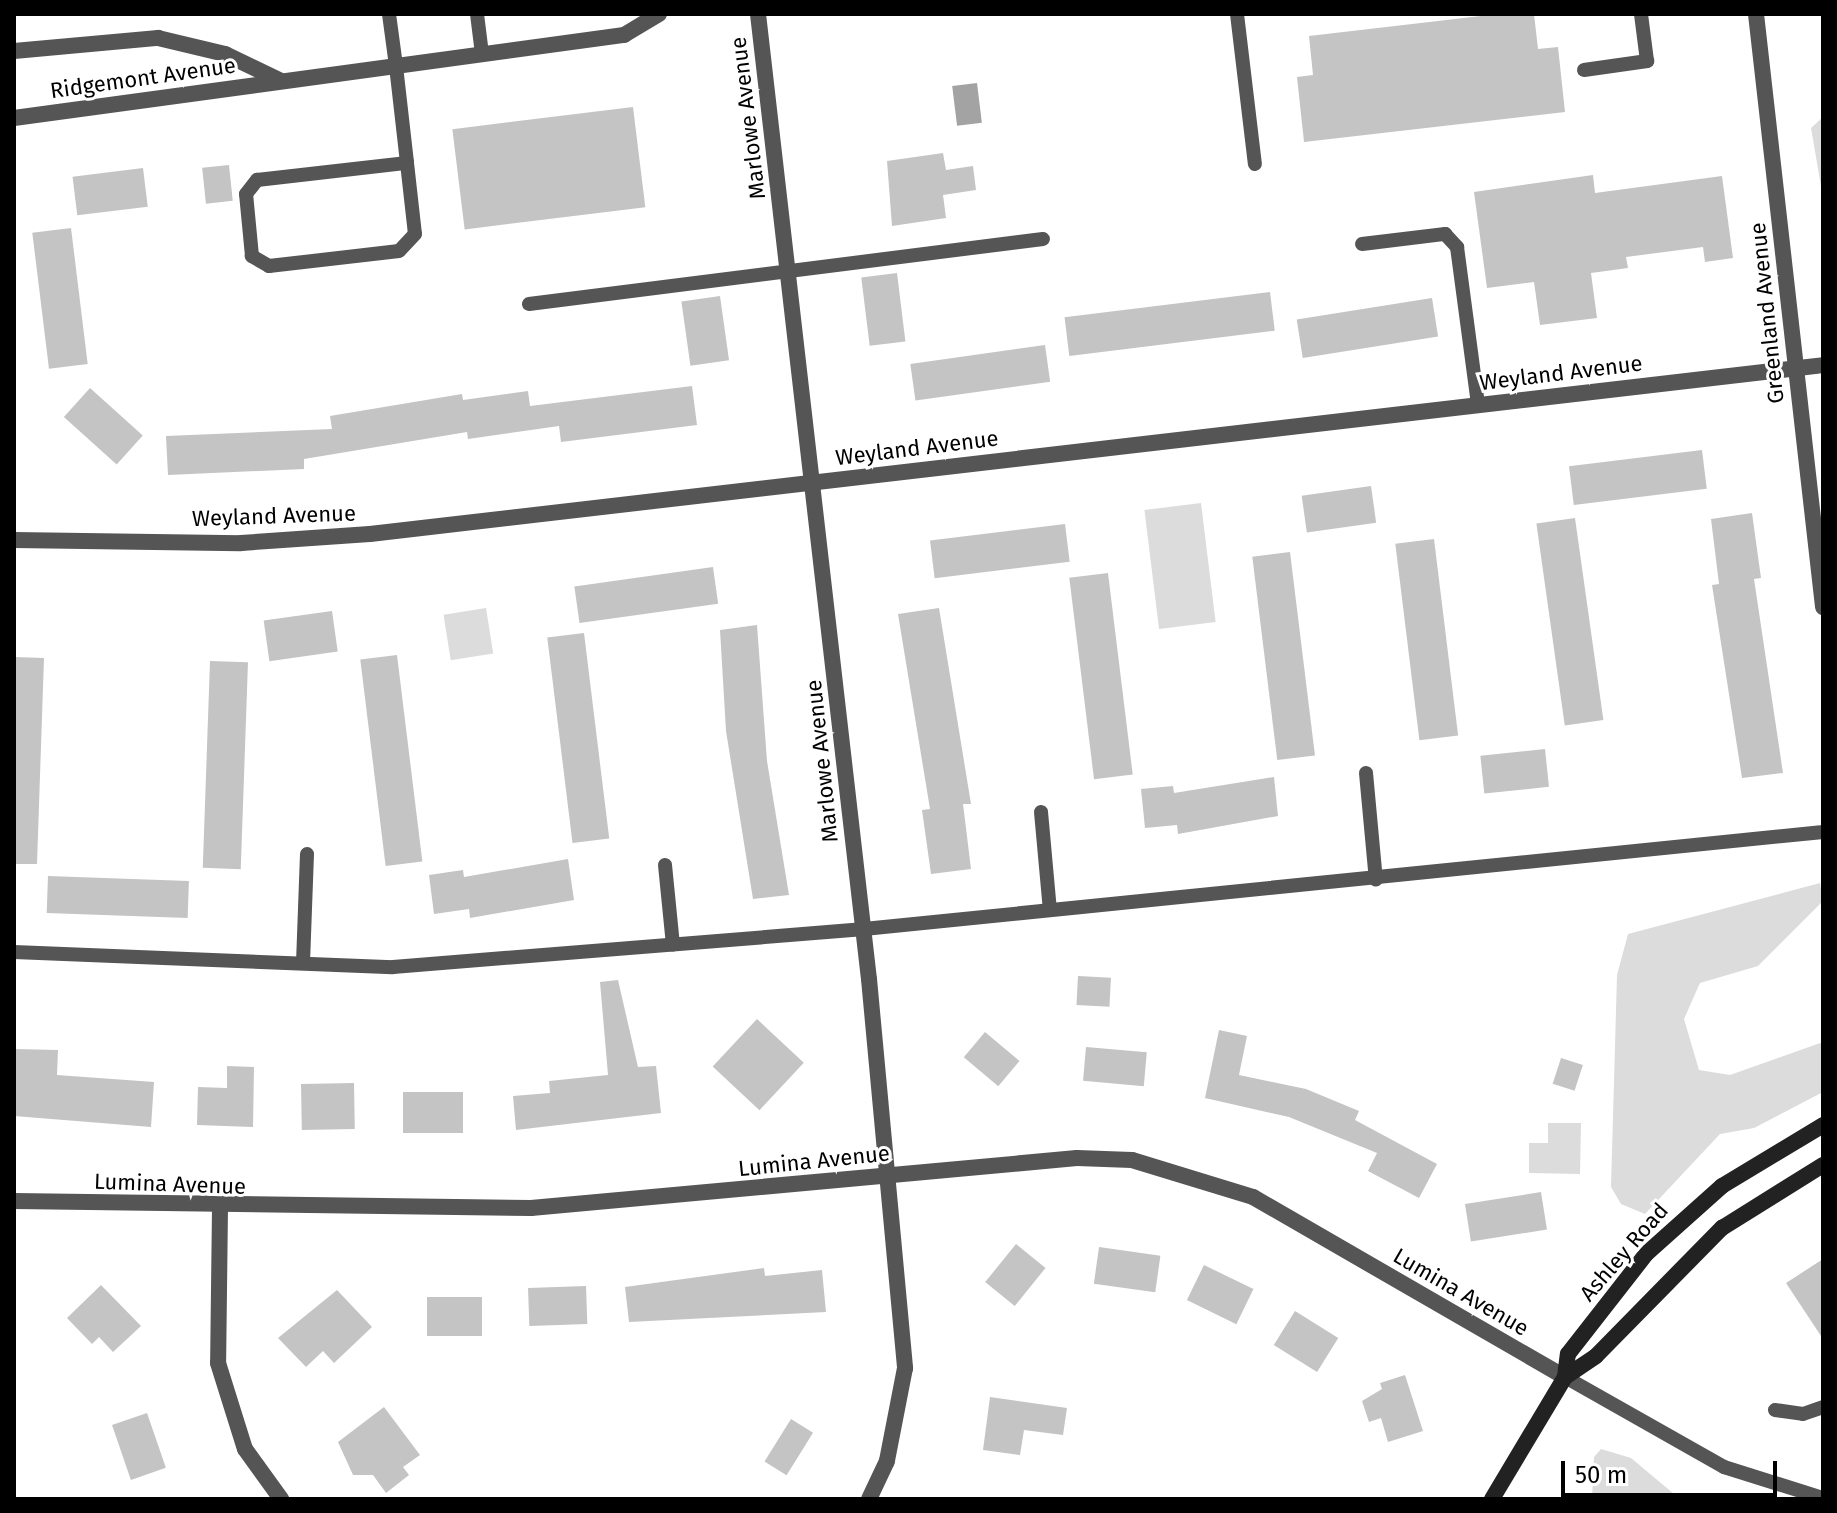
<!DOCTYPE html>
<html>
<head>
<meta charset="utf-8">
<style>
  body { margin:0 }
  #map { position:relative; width:1837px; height:1513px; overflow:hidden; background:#fff; font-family:"Fira Sans",sans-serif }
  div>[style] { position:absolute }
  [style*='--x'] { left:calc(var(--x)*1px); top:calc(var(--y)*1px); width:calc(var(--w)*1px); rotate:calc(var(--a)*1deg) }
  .green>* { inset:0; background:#dcdcdc; transform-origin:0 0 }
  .water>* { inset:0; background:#a3a3a3; transform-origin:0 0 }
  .building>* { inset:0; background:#c4c4c4; transform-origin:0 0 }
  .lane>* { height:14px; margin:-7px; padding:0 7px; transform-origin:7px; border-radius:7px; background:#555 }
  .street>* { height:16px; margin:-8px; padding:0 8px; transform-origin:8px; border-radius:8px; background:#555 }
  .secondary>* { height:16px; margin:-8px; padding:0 8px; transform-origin:8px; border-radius:8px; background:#222 }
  span { translate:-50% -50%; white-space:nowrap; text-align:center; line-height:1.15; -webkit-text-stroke:6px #fff; paint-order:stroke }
  .street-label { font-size:22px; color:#000 }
  .frame { position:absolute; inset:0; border:16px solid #000; pointer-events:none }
  .scale { position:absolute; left:1561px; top:1461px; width:216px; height:36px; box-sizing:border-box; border:4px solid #000; border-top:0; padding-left:10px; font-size:24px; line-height:28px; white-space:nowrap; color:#000; -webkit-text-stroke:6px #fff; paint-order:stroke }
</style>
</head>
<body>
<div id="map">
  <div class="green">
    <div style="clip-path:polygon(1823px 117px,1823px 198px,1811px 128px)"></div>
    <div style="left:1201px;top:503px;width:120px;height:57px;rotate:83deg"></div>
    <div style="left:486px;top:608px;width:46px;height:43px;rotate:81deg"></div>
    <div style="clip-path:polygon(1820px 883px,1823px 901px,1758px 966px,1700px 983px,1684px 1019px,1699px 1070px,1730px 1075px,1823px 1042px,1823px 1092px,1754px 1128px,1720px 1134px,1645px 1214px,1621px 1204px,1611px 1187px,1617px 975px,1628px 934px)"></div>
    <div style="clip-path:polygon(1548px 1123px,1581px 1123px,1580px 1174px,1529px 1173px,1529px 1143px,1548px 1143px)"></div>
    <div style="clip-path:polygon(1601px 1449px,1631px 1458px,1680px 1499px,1592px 1499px,1594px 1457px)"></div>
  </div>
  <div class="water">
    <div style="left:977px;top:83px;width:40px;height:25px;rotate:83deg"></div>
  </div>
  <div class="building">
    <div style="clip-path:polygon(1498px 14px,1534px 14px,1538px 49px,1558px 47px,1565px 112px,1304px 142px,1297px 77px,1313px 75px,1309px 36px)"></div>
    <div style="left:633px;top:107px;width:101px;height:182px;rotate:83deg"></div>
    <div style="clip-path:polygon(943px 153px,946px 170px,973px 166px,976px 190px,943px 195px,946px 218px,892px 226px,887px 161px)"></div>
    <div style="left:229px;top:165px;width:36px;height:27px;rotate:84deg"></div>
    <div style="left:143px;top:168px;width:39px;height:71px;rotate:83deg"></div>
    <div style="clip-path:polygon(1593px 175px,1595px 193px,1722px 176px,1733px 258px,1705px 262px,1703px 247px,1626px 257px,1628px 268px,1591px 273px,1597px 318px,1540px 325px,1534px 282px,1487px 288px,1474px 192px)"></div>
    <div style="left:71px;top:228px;width:137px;height:39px;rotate:83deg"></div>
    <div style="left:897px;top:273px;width:69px;height:36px;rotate:83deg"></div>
    <div style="left:1270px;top:292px;width:39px;height:207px;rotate:83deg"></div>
    <div style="left:720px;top:296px;width:65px;height:39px;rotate:82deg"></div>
    <div style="left:1432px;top:298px;width:39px;height:137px;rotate:81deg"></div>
    <div style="left:1045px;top:345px;width:37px;height:136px;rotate:82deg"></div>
    <div style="clip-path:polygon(692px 386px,697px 425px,561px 442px,559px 426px,468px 439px,467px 432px,304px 459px,304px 469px,168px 475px,166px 436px,332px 429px,330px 416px,462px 394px,463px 400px,528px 391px,530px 406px)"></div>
    <div style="left:90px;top:388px;width:71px;height:39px;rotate:42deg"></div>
    <div style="left:1702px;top:450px;width:39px;height:134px;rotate:83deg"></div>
    <div style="left:1371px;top:486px;width:37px;height:70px;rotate:82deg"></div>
    <div style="clip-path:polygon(1752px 513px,1761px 578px,1754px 579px,1783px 773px,1742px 778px,1712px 585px,1719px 584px,1711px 519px)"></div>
    <div style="left:1575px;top:518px;width:204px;height:39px;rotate:82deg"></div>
    <div style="left:1065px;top:524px;width:38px;height:136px;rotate:83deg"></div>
    <div style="left:1434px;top:539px;width:198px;height:39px;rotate:83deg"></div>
    <div style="left:1290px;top:552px;width:205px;height:38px;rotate:83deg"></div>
    <div style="left:713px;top:567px;width:37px;height:140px;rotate:82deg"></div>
    <div style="left:1108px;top:573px;width:203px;height:39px;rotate:83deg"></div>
    <div style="clip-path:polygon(939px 608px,971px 804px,963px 804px,971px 869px,931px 874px,922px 810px,930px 809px,898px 614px)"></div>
    <div style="left:332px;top:611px;width:41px;height:69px;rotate:82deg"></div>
    <div style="clip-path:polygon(757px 625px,767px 761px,789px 895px,753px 899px,726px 731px,720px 630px)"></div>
    <div style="left:584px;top:633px;width:207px;height:37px;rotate:83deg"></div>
    <div style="left:397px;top:655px;width:208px;height:37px;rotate:83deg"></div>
    <div style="clip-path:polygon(14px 657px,44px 658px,37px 864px,14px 864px)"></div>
    <div style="left:210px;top:661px;width:38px;height:207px;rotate:2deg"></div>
    <div style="left:1545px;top:749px;width:38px;height:65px;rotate:84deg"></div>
    <div style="clip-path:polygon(1274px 777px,1278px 816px,1178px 834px,1177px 825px,1145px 828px,1141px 789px,1173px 786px,1174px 793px)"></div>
    <div style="clip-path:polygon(568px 859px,574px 900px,470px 918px,469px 909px,434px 914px,429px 875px,463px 870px,464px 877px)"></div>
    <div style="left:48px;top:876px;width:141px;height:37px;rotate:2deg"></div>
    <div style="left:1078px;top:976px;width:33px;height:29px;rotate:3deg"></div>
    <div style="clip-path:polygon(618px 980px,638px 1067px,656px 1066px,661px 1113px,516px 1130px,513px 1096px,550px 1093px,549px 1081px,608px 1075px,600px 982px)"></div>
    <div style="left:757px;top:1019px;width:64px;height:65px;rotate:43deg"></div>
    <div style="clip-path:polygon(1219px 1030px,1247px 1036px,1239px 1075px,1306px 1089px,1359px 1111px,1355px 1120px,1437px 1164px,1419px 1198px,1368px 1171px,1377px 1153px,1289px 1117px,1205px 1098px)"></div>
    <div style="left:985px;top:1032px;width:45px;height:33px;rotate:40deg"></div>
    <div style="left:1086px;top:1047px;width:61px;height:34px;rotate:5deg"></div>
    <div style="clip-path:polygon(14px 1049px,58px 1050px,57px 1075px,154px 1082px,151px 1127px,14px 1116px)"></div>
    <div style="left:1561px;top:1058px;width:23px;height:27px;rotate:18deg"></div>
    <div style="clip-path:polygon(227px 1066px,254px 1067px,253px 1127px,197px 1125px,198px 1087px,227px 1088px)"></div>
    <div style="left:354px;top:1083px;width:46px;height:53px;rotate:89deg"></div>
    <div style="left:463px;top:1092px;width:41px;height:60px;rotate:90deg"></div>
    <div style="left:1541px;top:1192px;width:38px;height:77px;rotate:81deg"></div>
    <div style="left:1016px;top:1244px;width:38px;height:49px;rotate:39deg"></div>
    <div style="left:1099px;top:1247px;width:62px;height:37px;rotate:8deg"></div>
    <div style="clip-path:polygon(1823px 1259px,1823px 1339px,1786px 1283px)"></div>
    <div style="left:1204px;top:1265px;width:55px;height:39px;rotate:26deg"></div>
    <div style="clip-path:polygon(764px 1268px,765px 1276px,822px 1270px,826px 1312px,629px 1322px,625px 1287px)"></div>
    <div style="clip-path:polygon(101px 1285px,141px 1326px,113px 1352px,99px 1337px,92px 1344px,67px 1318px)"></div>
    <div style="left:586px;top:1286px;width:38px;height:58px;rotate:88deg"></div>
    <div style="clip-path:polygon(337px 1290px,372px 1327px,334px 1363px,323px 1351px,306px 1367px,278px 1338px)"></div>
    <div style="left:482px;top:1297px;width:39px;height:55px;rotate:90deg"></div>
    <div style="left:1295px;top:1311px;width:51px;height:40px;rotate:32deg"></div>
    <div style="clip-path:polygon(1405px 1375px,1423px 1431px,1388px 1442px,1381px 1418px,1369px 1422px,1362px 1401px,1382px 1389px,1380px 1383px)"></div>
    <div style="clip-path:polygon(990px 1397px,1067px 1408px,1063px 1435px,1024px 1430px,1020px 1455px,983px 1450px)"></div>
    <div style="clip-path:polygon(384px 1407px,420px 1455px,403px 1467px,409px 1475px,386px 1493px,373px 1475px,353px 1475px,338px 1442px)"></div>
    <div style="left:147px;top:1413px;width:58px;height:37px;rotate:71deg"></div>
    <div style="left:791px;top:1419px;width:26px;height:50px;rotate:32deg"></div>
  </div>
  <div class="lane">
    <div style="--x:389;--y:14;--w:52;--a:82.3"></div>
    <div style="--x:396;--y:66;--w:98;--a:83.5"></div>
    <div style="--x:407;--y:163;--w:71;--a:83.6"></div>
    <div style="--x:415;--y:234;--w:23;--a:133"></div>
    <div style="--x:399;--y:251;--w:131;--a:173.4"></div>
    <div style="--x:269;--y:266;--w:20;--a:-150"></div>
    <div style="--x:252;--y:256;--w:62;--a:-95.5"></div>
    <div style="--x:246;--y:194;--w:18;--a:-52"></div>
    <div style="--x:257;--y:180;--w:151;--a:-6.5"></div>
    <div style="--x:477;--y:14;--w:40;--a:82.9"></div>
    <div style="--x:1237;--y:14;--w:151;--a:83.2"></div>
    <div style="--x:1584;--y:70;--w:64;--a:-8.1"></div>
    <div style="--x:1647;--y:61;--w:47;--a:-97.3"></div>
    <div style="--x:1362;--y:244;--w:84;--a:-6.9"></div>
    <div style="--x:1445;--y:234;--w:18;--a:47"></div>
    <div style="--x:1457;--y:247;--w:159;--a:82.4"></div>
    <div style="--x:529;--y:304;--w:518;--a:-7.21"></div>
    <div style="--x:1366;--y:773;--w:107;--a:84.7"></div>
    <div style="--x:1041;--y:812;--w:98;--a:84.8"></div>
    <div style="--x:665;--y:865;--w:80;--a:84.3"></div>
    <div style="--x:14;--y:952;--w:379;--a:2.3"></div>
    <div style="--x:393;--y:967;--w:473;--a:-4.6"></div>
    <div style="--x:864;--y:929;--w:964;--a:-5.78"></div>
    <div style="--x:303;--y:963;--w:109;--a:-87.9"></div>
    <div style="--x:1565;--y:1377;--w:183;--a:29.5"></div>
    <div style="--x:1724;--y:1467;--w:104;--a:17.4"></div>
    <div style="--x:1775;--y:1410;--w:28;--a:8"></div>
    <div style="--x:1803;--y:1414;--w:21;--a:-19"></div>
  </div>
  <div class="street">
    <div style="--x:758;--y:14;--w:971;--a:83.44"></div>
    <div style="--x:869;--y:979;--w:391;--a:84.7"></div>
    <div style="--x:905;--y:1368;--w:95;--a:101"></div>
    <div style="--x:887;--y:1461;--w:42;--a:115.3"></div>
    <div style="--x:1756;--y:14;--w:597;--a:83.55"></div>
    <div style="--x:14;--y:51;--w:145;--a:-5.2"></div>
    <div style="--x:158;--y:38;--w:69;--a:13.4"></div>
    <div style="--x:225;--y:54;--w:60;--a:25.7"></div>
    <div style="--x:14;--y:118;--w:616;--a:-7.75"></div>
    <div style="--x:624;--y:35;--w:41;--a:-31"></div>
    <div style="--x:14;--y:540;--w:227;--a:0.8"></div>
    <div style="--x:241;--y:543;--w:129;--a:-4"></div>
    <div style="--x:370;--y:534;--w:1463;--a:-6.63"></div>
    <div style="--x:14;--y:1201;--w:517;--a:0.78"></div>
    <div style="--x:531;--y:1208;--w:548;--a:-5.23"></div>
    <div style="--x:1077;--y:1158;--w:55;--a:2.1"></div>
    <div style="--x:1132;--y:1160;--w:127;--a:17"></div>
    <div style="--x:1253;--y:1197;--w:360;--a:30"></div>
    <div style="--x:220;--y:1208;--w:155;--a:90.7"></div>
    <div style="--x:218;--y:1363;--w:90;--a:72.6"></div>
    <div style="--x:245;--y:1449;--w:62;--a:54.2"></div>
  </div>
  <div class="secondary">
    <div style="--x:1565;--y:1377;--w:37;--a:-34"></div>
    <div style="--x:1596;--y:1356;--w:180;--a:-45.5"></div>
    <div style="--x:1722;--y:1228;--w:119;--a:-32"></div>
    <div style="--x:1492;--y:1499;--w:142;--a:-59.1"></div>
    <div style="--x:1565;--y:1377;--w:23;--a:-83"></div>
    <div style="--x:1568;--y:1354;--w:127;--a:-52"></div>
    <div style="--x:1646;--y:1254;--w:102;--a:-41.8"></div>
    <div style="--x:1722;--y:1186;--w:118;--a:-31.1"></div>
  </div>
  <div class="street-label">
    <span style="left:143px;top:78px;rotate:-8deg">Ridgemont Avenue</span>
    <span style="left:748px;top:118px;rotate:-97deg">Marlowe Avenue</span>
    <span style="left:1767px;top:313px;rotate:-96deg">Greenland Avenue</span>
    <span style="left:1561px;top:373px;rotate:-7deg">Weyland Avenue</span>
    <span style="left:917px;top:448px;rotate:-7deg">Weyland Avenue</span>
    <span style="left:274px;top:516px;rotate:-2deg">Weyland Avenue</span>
    <span style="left:822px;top:761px;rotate:-96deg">Marlowe Avenue</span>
    <span style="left:814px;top:1161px;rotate:-6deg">Lumina Avenue</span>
    <span style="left:170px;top:1184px;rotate:2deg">Lumina Avenue</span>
    <span style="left:1624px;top:1252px;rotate:-49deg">Ashley Road</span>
    <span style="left:1461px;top:1292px;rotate:30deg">Lumina Avenue</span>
  </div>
  <div class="frame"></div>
  <div class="scale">50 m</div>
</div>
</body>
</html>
